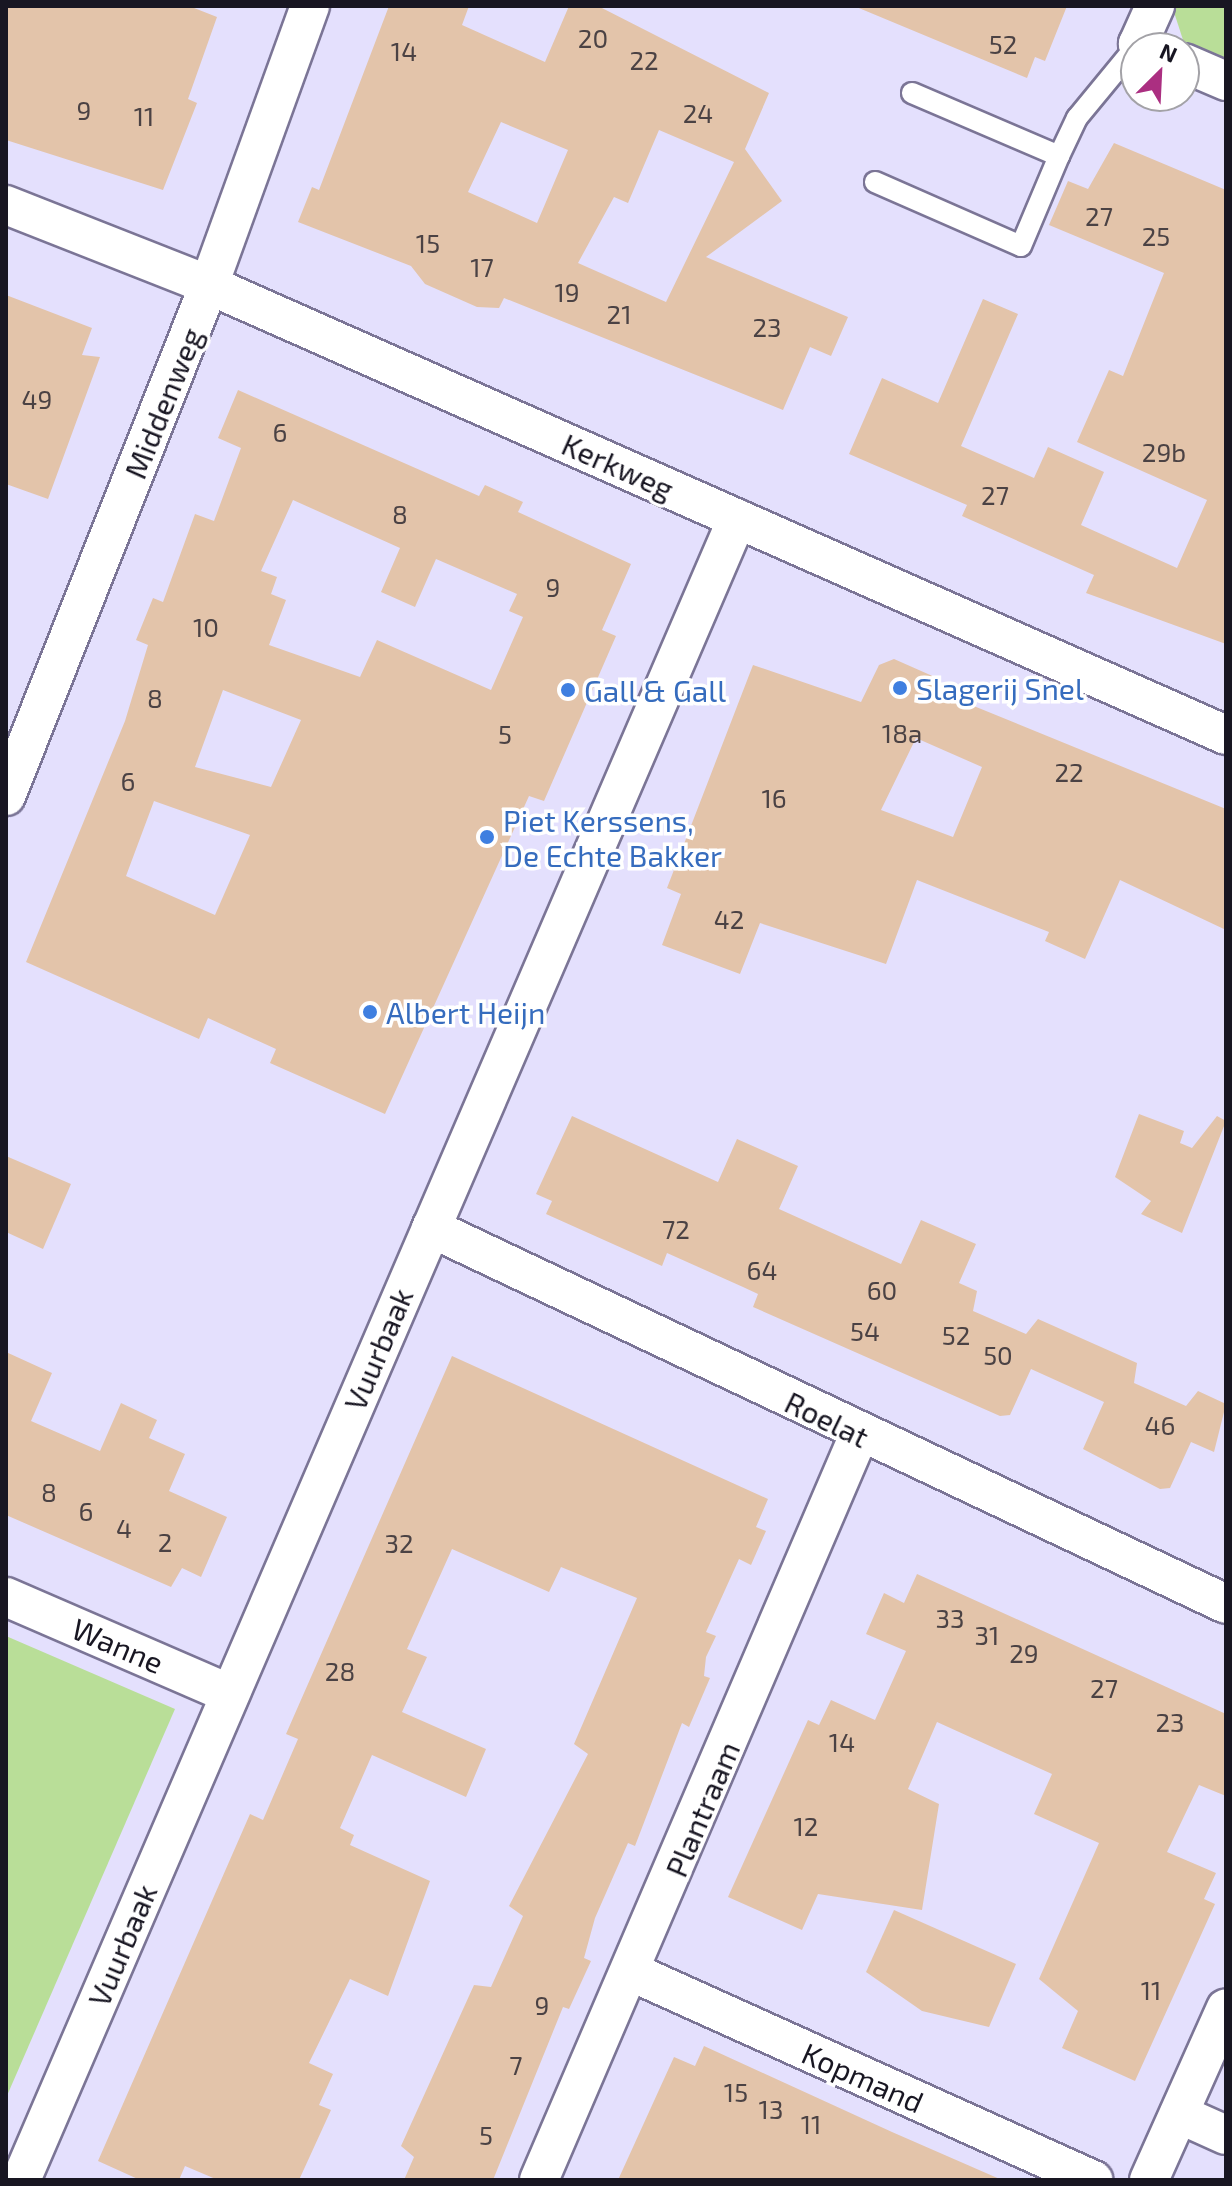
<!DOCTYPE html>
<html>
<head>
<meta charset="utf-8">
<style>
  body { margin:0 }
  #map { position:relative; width:1232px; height:2186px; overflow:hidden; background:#e4e0fd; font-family:"Exo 2",sans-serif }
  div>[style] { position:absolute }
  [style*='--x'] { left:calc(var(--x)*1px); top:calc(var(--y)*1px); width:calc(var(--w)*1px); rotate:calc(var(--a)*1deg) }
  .green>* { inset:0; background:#b9de98 }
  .building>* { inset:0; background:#e3c4aa }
  .roads { filter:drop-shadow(2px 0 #7b7596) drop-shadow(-2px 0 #7b7596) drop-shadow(0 2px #7b7596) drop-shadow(0 -2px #7b7596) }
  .service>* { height:20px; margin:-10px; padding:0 10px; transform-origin:10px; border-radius:10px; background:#fff }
  .minor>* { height:38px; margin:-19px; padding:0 19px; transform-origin:19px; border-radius:19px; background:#fff }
  .dots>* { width:22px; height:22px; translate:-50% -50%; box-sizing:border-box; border:4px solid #fff; border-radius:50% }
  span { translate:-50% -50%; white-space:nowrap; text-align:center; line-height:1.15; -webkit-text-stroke:7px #fff; paint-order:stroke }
  .number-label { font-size:26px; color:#4b4244 }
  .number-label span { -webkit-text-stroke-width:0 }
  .street-label { font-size:30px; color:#181622 }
  .shop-label { font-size:30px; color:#366cbe }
  .left { translate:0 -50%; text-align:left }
  .frame { position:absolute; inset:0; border:8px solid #181622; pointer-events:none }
  .north { position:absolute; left:1120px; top:32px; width:80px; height:80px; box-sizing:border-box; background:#fff; border:2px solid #a3a2a7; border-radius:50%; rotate:24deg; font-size:22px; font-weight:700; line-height:32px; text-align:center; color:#181622 }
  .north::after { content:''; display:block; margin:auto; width:28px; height:36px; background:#ab2f81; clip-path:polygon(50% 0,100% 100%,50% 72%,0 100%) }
</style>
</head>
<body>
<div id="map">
  <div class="green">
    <div style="clip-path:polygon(1172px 6px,1226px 6px,1226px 65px,1184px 43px)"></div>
    <div style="clip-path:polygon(6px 1636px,175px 1709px,6px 2098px)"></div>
  </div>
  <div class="building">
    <div style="clip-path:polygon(6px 6px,189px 6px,217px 17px,188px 99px,197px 103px,163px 190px,6px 140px)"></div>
    <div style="clip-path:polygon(evenodd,389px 6px,469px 6px,462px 25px,545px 62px,569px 6px,598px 6px,769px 93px,745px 149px,782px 201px,706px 257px,848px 317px,831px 356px,810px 347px,783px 410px,504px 298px,499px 308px,477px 307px,425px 284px,411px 266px,298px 222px,312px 187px,319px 190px,389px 6px,501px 122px,568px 150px,537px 223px,468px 192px,501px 122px,389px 6px,659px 130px,734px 162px,666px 302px,578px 263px,614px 197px,628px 203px,659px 130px)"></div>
    <div style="clip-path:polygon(854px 6px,1067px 6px,1045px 61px,1035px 57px,1027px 78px)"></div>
    <div style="clip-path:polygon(1114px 143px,1226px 190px,1226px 644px,1086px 593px,1094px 575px,962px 516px,967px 505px,849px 454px,882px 378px,938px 403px,983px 299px,1018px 314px,961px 446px,1034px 478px,1048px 447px,1104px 472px,1081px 525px,1177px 568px,1207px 500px,1077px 442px,1109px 370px,1123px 376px,1164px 273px,1049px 225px,1068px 181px,1088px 189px)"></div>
    <div style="clip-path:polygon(6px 295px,92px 328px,82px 355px,100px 357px,48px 499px,6px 484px)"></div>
    <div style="clip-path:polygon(evenodd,238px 390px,479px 496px,485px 485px,523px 502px,518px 512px,631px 564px,602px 630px,616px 636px,544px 801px,529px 796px,385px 1114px,270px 1063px,276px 1049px,208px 1018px,199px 1039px,26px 962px,125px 721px,148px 645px,136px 640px,153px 598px,163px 602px,195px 514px,214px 521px,241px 448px,218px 438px,238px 390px,293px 500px,400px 548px,381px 592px,415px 607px,436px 559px,517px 594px,509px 611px,523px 617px,491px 690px,377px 640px,360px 677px,269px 645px,286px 600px,271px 594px,277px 577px,261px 571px,293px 500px,238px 390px,223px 690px,301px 720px,271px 787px,195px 767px,223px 690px,238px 390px,154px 801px,250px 835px,215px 915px,126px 876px,154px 801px)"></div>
    <div style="clip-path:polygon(evenodd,894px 659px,937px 678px,932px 689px,1226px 809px,1226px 930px,1120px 880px,1085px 959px,1045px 941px,1049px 932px,917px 880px,886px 964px,760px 923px,740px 974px,662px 945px,681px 894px,667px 888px,753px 665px,861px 702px,879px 665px,894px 659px,916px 738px,982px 767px,953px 837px,881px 810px,916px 738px)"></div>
    <div style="clip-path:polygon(1139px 1114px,1184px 1131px,1180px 1143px,1192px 1148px,1217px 1116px,1226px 1121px,1182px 1233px,1141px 1214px,1151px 1201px,1115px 1177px)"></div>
    <div style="clip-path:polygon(572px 1116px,718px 1182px,737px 1139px,798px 1166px,779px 1209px,901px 1264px,921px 1220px,976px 1244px,959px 1283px,977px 1291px,973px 1311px,1026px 1334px,1038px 1319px,1137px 1363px,1134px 1383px,1186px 1406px,1198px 1391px,1226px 1404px,1214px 1452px,1191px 1442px,1170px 1488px,1160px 1489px,1083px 1449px,1104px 1402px,1031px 1369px,1010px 1415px,1000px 1416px,753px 1307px,758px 1294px,743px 1287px,667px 1253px,662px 1266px,546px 1214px,552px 1201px,536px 1194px)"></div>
    <div style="clip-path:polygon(6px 1156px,71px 1184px,43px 1249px,6px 1232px)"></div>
    <div style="clip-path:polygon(6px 1352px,52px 1373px,31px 1421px,100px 1451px,121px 1403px,157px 1420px,149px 1438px,185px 1454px,169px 1491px,227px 1517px,201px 1577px,182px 1568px,171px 1587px,6px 1515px)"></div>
    <div style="clip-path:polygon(452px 1356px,768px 1499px,756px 1527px,766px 1531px,751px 1565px,739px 1559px,706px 1632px,716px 1636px,706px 1657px,704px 1676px,710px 1678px,689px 1727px,682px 1723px,635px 1846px,628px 1843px,595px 1918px,584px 1958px,591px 1961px,569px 2009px,563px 2007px,493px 2180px,404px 2180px,414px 2157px,401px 2146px,474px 1985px,491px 1987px,523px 1916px,509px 1906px,588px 1754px,574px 1744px,637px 1598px,561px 1567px,549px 1592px,452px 1549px,407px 1649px,427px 1657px,402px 1712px,486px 1749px,466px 1797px,372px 1755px,340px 1828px,354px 1835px,350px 1845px,430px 1881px,388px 1996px,350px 1979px,309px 2063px,333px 2074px,319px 2105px,331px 2110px,299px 2180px,218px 2180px,185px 2166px,179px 2180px,140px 2180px,98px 2161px,250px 1814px,263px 1820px,298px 1739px,286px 1734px)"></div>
    <div style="clip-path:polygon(917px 1574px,1226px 1714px,1226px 1796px,1199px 1785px,1167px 1852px,1216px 1873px,1204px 1899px,1215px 1904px,1135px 2081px,1062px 2048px,1078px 2011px,1039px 1979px,1099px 1843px,1034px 1814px,1052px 1774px,937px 1722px,908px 1789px,939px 1804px,922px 1910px,818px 1894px,802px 1930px,728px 1897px,808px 1720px,819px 1725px,831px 1700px,875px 1720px,906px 1651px,866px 1634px,884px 1593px,904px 1603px)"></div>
    <div style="clip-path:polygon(894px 1910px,1016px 1964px,989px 2027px,922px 2011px,866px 1972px)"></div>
    <div style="clip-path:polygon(704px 2046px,892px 2132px,1002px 2180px,618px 2180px,674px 2057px,695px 2066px)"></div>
  </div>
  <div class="roads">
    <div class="service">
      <div style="--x:912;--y:93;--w:160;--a:23.2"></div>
      <div style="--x:1059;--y:156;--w:42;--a:-64.7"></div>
      <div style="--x:1077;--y:118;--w:96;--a:-50.5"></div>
      <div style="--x:875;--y:182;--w:159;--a:23.7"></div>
      <div style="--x:1021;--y:246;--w:98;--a:-67.1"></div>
    </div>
    <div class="minor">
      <div style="--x:1148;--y:48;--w:11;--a:-158"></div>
      <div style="--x:1138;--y:44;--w:42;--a:-65.9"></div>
      <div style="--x:1184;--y:63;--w:46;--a:23.2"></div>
      <div style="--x:6;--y:205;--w:218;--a:21.5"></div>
      <div style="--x:209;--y:285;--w:1112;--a:23.87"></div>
      <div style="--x:6;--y:796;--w:550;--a:-68.33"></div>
      <div style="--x:209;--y:285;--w:297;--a:-70.1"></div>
      <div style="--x:431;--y:1228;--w:879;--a:25.31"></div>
      <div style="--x:6;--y:1597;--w:244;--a:23.4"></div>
      <div style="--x:634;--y:1973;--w:504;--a:24.27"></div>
      <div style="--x:1179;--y:2114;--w:51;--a:24.1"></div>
      <div style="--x:21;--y:2180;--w:1809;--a:-66.68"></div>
      <div style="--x:539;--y:2180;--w:811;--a:-66.76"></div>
      <div style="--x:1149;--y:2180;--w:188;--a:-65.9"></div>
    </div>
  </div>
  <div class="dots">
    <div style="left:900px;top:688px;background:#3f7fe0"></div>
    <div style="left:568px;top:690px;background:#3f7fe0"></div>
    <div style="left:487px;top:837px;background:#3f7fe0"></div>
    <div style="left:370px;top:1012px;background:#3f7fe0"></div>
  </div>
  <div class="number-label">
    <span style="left:593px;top:38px">20</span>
    <span style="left:1003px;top:44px">52</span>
    <span style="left:404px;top:51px">14</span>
    <span style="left:644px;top:60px">22</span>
    <span style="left:84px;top:110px">9</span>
    <span style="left:698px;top:113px">24</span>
    <span style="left:144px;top:116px">11</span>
    <span style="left:1099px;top:216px">27</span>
    <span style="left:1156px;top:236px">25</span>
    <span style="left:428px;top:243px">15</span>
    <span style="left:482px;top:267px">17</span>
    <span style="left:567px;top:292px">19</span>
    <span style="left:619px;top:314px">21</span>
    <span style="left:767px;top:327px">23</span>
    <span style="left:37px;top:399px">49</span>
    <span style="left:280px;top:432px">6</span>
    <span style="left:1164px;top:452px">29b</span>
    <span style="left:995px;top:495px">27</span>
    <span style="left:400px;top:514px">8</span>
    <span style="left:553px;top:587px">9</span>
    <span style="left:206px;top:627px">10</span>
    <span style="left:155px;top:698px">8</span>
    <span style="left:902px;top:733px">18a</span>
    <span style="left:505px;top:734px">5</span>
    <span style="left:1069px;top:772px">22</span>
    <span style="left:128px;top:781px">6</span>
    <span style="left:774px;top:798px">16</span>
    <span style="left:729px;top:919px">42</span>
    <span style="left:676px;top:1229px">72</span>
    <span style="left:762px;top:1270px">64</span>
    <span style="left:882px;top:1290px">60</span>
    <span style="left:865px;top:1331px">54</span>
    <span style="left:956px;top:1335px">52</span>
    <span style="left:998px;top:1355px">50</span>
    <span style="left:1160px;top:1425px">46</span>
    <span style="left:49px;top:1492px">8</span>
    <span style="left:86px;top:1511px">6</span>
    <span style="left:124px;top:1528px">4</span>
    <span style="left:165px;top:1542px">2</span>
    <span style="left:399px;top:1543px">32</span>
    <span style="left:950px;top:1618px">33</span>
    <span style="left:987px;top:1635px">31</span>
    <span style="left:1024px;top:1653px">29</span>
    <span style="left:340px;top:1671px">28</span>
    <span style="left:1104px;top:1688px">27</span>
    <span style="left:1170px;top:1722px">23</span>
    <span style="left:842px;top:1742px">14</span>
    <span style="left:806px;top:1826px">12</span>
    <span style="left:1151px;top:1990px">11</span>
    <span style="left:542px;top:2005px">9</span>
    <span style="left:516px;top:2065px">7</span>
    <span style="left:736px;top:2092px">15</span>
    <span style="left:771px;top:2109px">13</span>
    <span style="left:811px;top:2124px">11</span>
    <span style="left:486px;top:2135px">5</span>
  </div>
  <div class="street-label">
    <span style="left:163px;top:403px;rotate:-68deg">Middenweg</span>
    <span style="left:618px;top:466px;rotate:24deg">Kerkweg</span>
    <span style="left:378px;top:1349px;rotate:-67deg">Vuurbaak</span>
    <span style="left:827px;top:1419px;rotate:26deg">Roelat</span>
    <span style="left:118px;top:1645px;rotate:23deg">Wanne</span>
    <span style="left:702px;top:1809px;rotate:-67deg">Plantraam</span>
    <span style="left:122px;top:1945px;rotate:-67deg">Vuurbaak</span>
    <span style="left:863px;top:2077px;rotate:24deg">Kopmand</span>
  </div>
  <div class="shop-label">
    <span class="left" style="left:916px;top:688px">Slagerij Snel</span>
    <span class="left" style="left:584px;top:690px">Gall &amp; Gall</span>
    <span class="left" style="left:503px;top:837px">Piet Kerssens,<br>De Echte Bakker</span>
    <span class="left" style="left:386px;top:1012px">Albert Heijn</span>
  </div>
  <div class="frame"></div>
  <div class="north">N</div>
</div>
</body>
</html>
